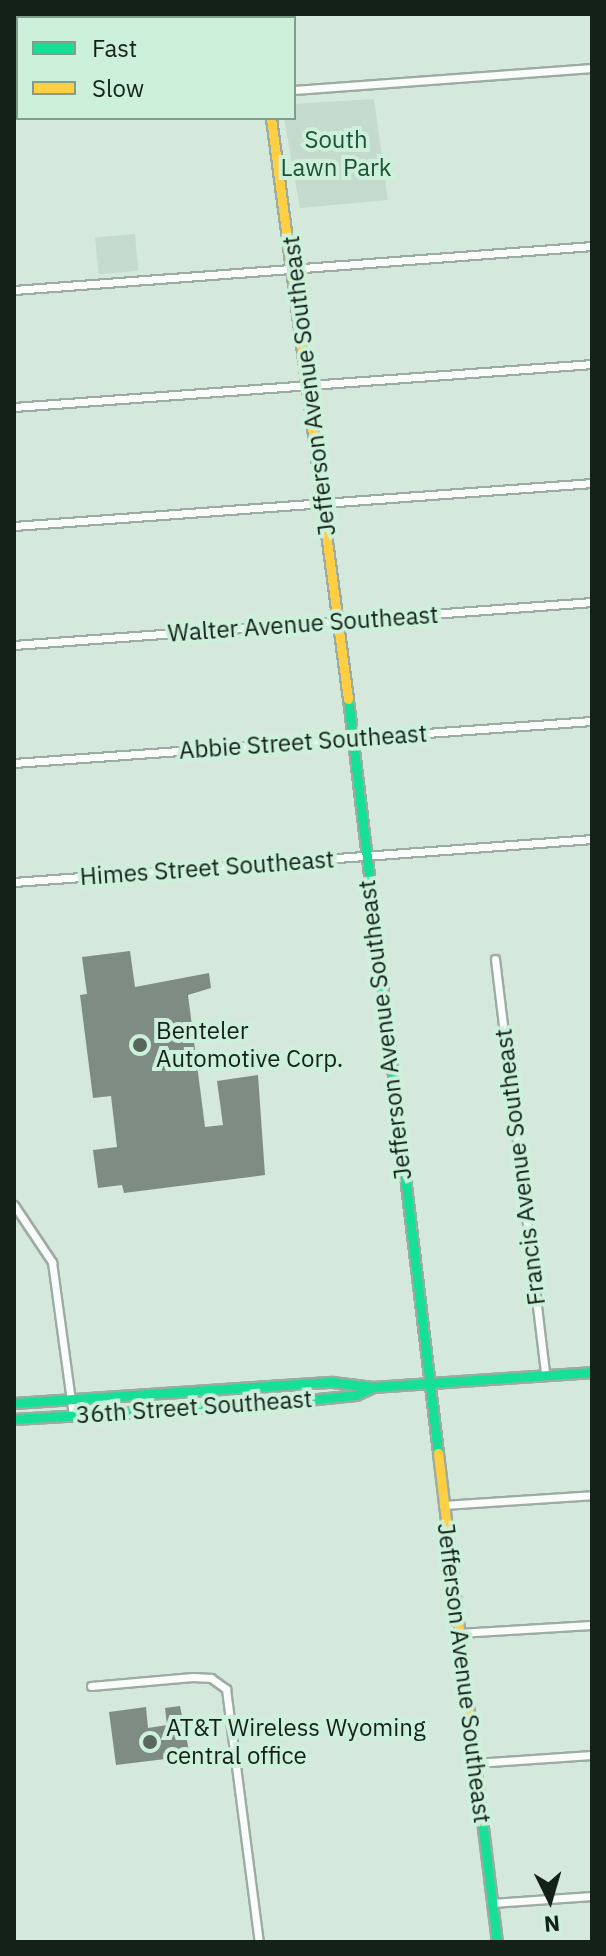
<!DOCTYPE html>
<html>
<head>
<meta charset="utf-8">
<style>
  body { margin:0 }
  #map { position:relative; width:606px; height:1956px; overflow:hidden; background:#d5e8dc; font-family:"IBM Plex Sans",sans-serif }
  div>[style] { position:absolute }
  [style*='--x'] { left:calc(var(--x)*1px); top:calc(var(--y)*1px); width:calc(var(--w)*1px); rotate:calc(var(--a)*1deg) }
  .green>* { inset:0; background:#c3dacc; transform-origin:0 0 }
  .building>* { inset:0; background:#7e8c83 }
  .roads { filter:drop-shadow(2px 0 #9daca2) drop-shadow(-2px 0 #9daca2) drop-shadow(0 2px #9daca2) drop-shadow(0 -2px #9daca2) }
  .street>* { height:7px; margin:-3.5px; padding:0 3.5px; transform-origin:3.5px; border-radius:3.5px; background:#f9fcfa }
  .fast>* { height:9px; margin:-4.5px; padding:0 4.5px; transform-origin:4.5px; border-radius:4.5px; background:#16e098 }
  .slow>* { height:9px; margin:-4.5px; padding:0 4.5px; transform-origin:4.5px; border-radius:4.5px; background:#ffcf43 }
  .dots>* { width:22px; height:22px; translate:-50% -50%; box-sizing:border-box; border:4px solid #cdf0da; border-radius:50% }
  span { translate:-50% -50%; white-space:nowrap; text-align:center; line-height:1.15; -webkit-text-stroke:8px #cdf0da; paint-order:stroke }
  .park-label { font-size:24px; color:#1d5236 }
  .street-label { font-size:24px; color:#142119 }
  .poi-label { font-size:24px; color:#142119 }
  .left { translate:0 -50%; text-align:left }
  .frame { position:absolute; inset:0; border:16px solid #142119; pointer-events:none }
  .legend { position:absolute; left:16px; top:16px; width:280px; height:104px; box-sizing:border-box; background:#cdf0da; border:2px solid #839d8d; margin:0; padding:10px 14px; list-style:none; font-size:24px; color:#142119 }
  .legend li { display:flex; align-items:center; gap:16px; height:40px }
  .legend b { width:40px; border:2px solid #839d8d }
  .north { position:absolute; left:510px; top:1860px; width:80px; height:80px; -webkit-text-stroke:6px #cdf0da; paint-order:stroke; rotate:175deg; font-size:22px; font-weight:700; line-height:32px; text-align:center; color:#142119 }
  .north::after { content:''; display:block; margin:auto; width:28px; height:36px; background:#142119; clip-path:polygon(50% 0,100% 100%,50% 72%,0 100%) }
</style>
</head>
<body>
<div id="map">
  <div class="green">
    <div style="clip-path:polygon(374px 99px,388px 200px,300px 208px,284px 118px,294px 118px,294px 104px)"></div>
    <div style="left:135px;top:234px;width:37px;height:40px;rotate:85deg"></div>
  </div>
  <div class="building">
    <div style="clip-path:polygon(130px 951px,135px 987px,209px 973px,211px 988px,188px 995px,205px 1127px,223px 1125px,217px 1081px,258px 1075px,265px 1175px,124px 1193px,122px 1185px,98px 1188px,93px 1150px,117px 1147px,111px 1096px,93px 1098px,80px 995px,87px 994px,82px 957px)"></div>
    <div style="clip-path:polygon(180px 1706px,190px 1756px,116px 1765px,109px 1712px,146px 1707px,148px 1728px,167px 1725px,165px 1708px)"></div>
  </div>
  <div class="roads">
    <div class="street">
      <div style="--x:250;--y:14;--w:4;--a:76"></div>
      <div style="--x:294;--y:90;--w:299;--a:-4.2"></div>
      <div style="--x:14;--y:109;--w:4;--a:0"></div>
      <div style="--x:14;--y:290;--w:580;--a:-4.35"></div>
      <div style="--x:14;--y:407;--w:580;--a:-4.25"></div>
      <div style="--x:14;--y:526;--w:580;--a:-4.25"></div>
      <div style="--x:14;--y:645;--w:580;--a:-4.25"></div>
      <div style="--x:14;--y:763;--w:580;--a:-4.16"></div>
      <div style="--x:14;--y:882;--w:580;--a:-4.25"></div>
      <div style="--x:495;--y:959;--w:419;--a:83.1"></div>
      <div style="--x:14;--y:1205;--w:69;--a:56.3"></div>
      <div style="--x:52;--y:1262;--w:154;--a:82.2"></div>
      <div style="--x:443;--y:1505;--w:149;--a:-3.8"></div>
      <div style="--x:458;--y:1633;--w:134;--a:-3.4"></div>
      <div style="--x:91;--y:1686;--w:102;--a:-5"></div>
      <div style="--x:193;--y:1677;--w:18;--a:3"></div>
      <div style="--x:211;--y:1678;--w:19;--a:36"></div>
      <div style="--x:226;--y:1689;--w:255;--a:82.6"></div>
      <div style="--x:475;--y:1763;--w:117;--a:-3.9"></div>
      <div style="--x:492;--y:1903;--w:100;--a:-4"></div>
    </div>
    <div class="fast">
      <div style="--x:348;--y:699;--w:759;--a:83.19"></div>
      <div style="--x:14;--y:1403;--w:319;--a:-3.8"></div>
      <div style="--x:332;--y:1382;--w:41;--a:7"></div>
      <div style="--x:14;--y:1419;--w:254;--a:-3.4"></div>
      <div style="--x:268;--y:1404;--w:88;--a:-5.8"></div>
      <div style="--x:356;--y:1395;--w:19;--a:-25"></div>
      <div style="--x:373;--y:1387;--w:220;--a:-3.9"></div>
      <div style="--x:482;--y:1820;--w:123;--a:83"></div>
    </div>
    <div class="slow">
      <div style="--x:271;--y:118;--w:586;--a:82.45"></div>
      <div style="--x:438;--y:1453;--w:370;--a:83.2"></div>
    </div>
  </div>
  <div class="dots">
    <div style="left:140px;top:1045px;background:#58675d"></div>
    <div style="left:150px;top:1742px;background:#58675d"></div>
  </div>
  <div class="park-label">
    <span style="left:336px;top:154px">South<br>Lawn Park</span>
  </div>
  <div class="street-label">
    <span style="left:309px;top:386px;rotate:-97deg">Jefferson Avenue Southeast</span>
    <span style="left:303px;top:624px;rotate:-4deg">Walter Avenue Southeast</span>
    <span style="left:303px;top:742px;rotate:-4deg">Abbie Street Southeast</span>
    <span style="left:207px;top:868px;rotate:-4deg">Himes Street Southeast</span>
    <span style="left:385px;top:1030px;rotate:-97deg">Jefferson Avenue Southeast</span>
    <span style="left:520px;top:1167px;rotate:-97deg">Francis Avenue Southeast</span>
    <span style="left:194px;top:1407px;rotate:-4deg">36th Street Southeast</span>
    <span style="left:464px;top:1673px;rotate:83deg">Jefferson Avenue Southeast</span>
  </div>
  <div class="poi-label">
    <span class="left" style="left:156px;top:1045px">Benteler<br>Automotive Corp.</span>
    <span class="left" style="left:166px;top:1742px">AT&amp;T Wireless Wyoming<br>central office</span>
  </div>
  <div class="frame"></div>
  <ul class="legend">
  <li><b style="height:10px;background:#16e098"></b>Fast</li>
  <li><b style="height:10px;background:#ffcf43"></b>Slow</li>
  </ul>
  <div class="north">N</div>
</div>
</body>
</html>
